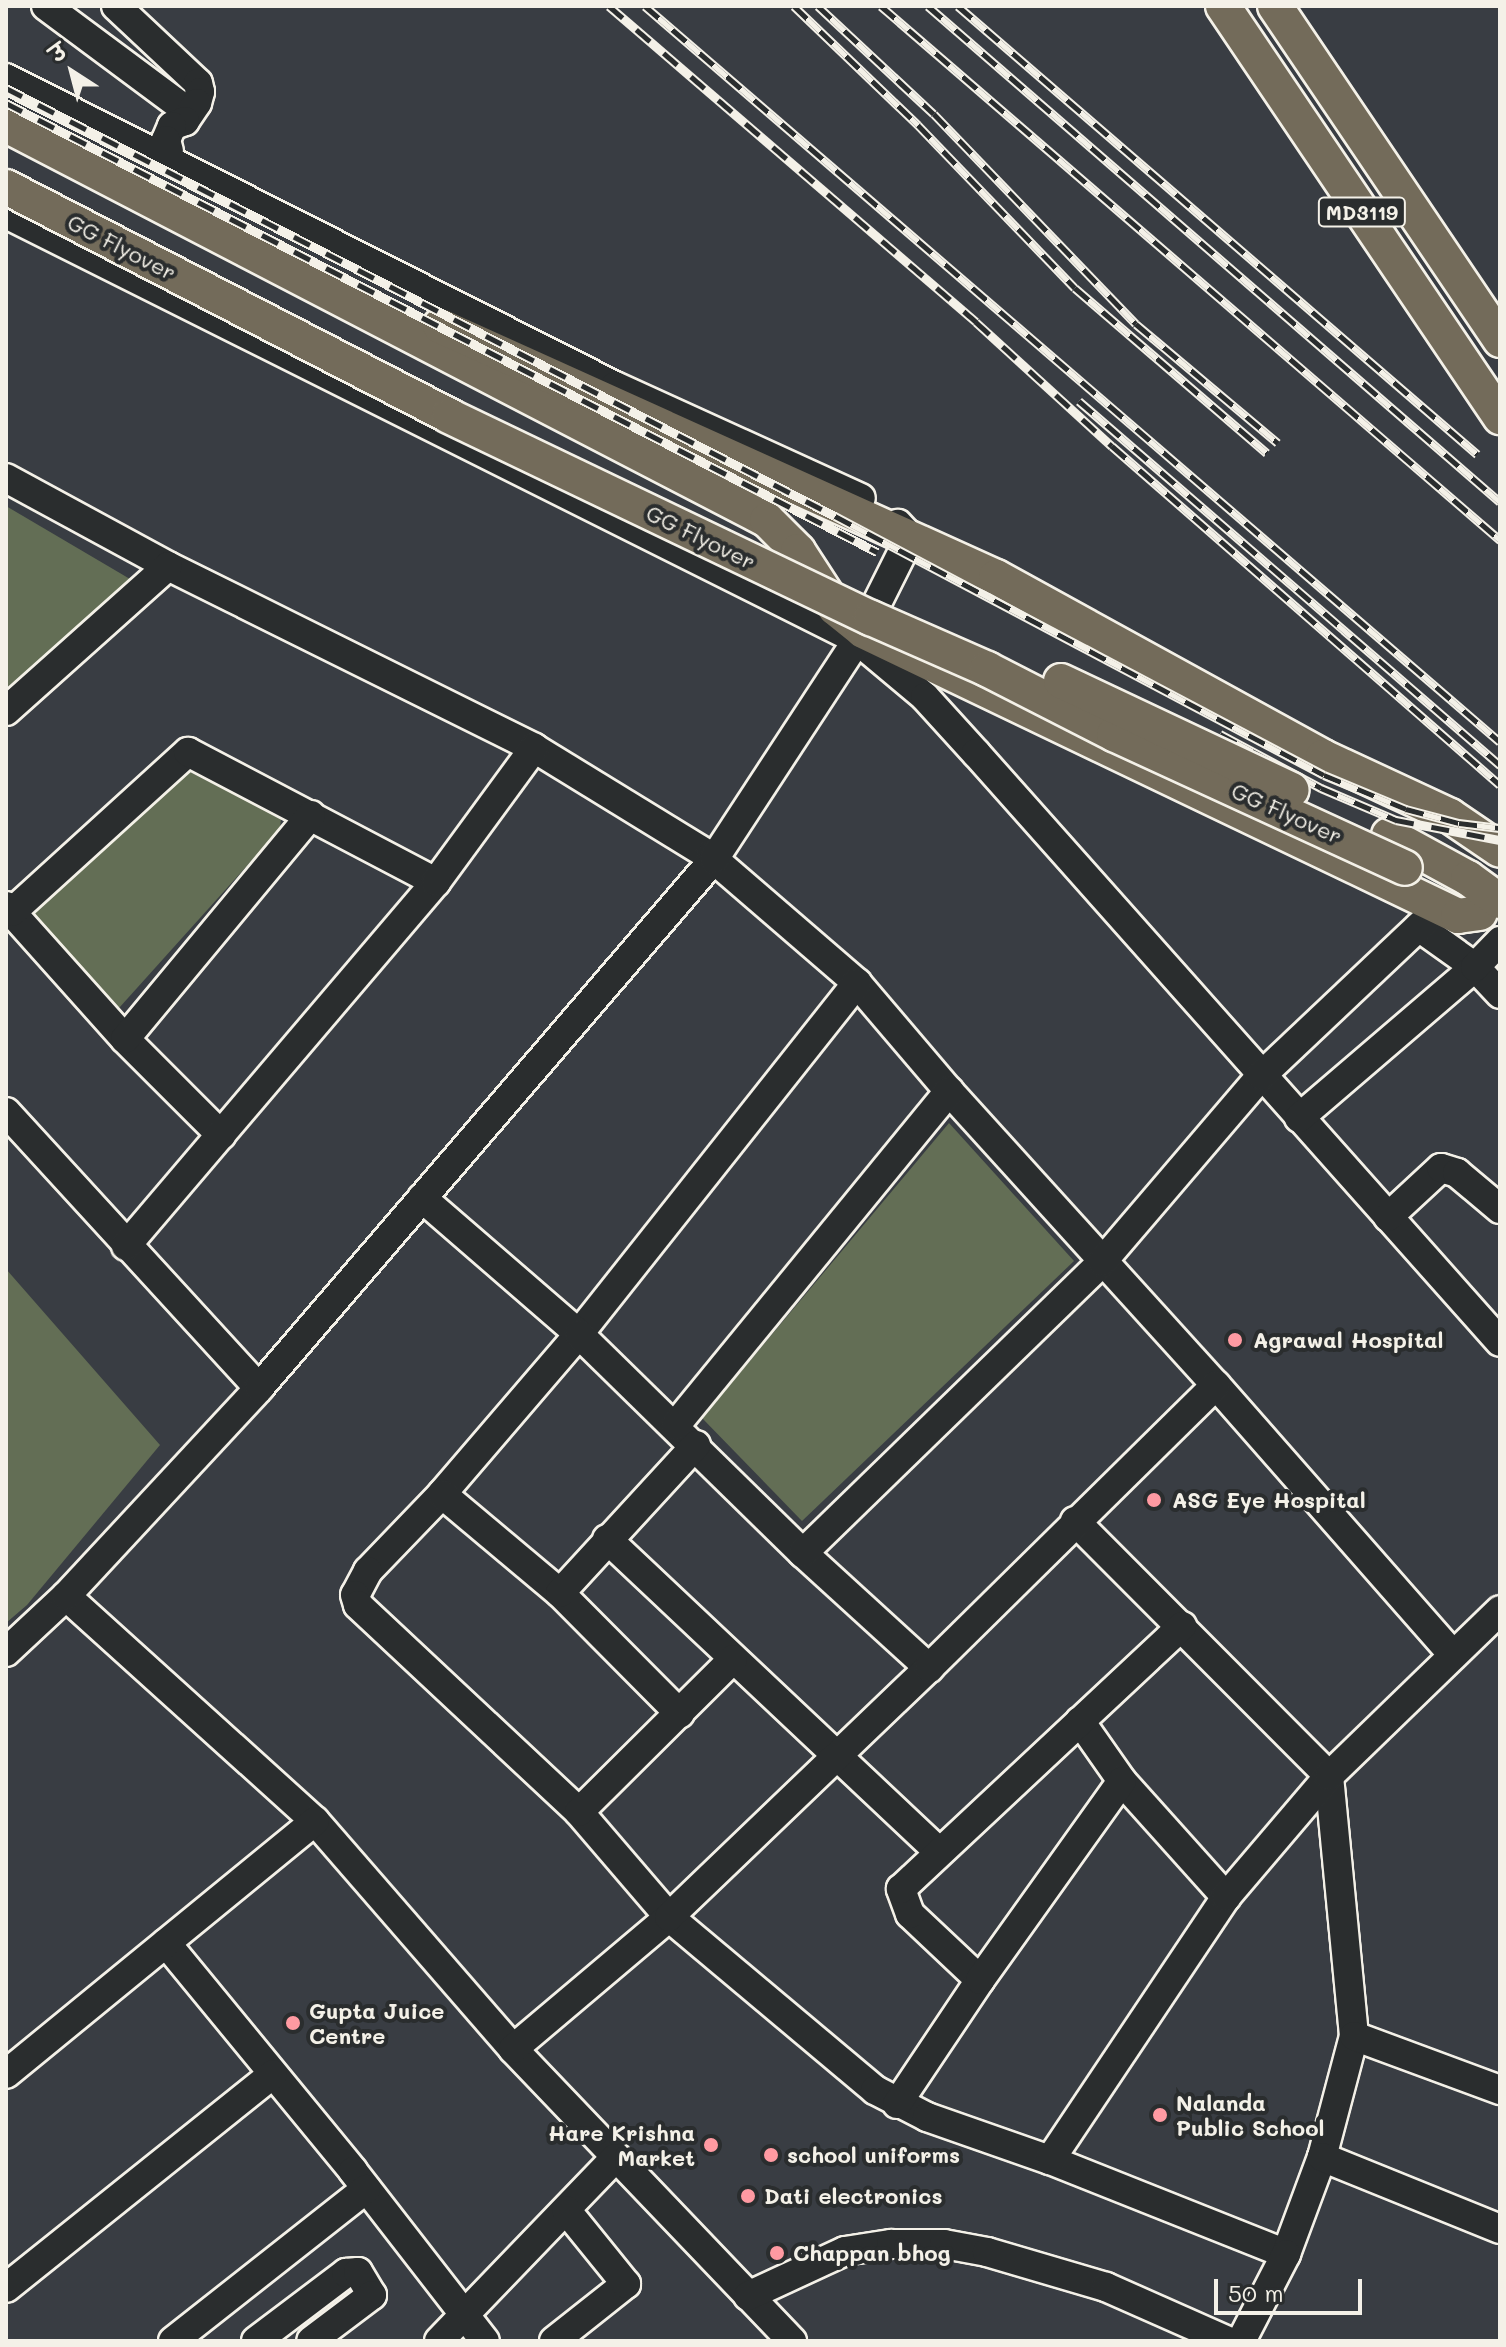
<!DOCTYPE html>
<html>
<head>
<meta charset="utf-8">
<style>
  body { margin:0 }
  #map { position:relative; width:1506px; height:2347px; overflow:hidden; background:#393d43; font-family:Mali,"Playpen Sans Deva",sans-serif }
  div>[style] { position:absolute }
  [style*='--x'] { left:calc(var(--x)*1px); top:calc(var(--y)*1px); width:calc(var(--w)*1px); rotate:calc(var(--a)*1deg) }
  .green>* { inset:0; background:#636e55 }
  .roads { filter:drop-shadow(2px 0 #f4f1e8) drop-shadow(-2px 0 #f4f1e8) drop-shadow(0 2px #f4f1e8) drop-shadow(0 -2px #f4f1e8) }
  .minor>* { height:28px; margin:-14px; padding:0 14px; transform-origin:14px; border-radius:14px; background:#2a2d2e }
  .major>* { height:34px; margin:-17px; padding:0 17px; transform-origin:17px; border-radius:17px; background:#736b5a }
  .rail>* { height:9px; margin-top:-4.5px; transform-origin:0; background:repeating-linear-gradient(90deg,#2a2d2e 0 18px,#f4f1e8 0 36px); box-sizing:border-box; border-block:2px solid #f4f1e8 }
  .bridges { filter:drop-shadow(2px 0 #f4f1e8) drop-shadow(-2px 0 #f4f1e8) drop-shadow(0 2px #f4f1e8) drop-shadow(0 -2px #f4f1e8) }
  .major-bridge>* { height:34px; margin:-17px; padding:0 17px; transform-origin:17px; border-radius:17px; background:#736b5a }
  .dots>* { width:22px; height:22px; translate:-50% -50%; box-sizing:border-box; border:4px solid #2a2d2e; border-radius:50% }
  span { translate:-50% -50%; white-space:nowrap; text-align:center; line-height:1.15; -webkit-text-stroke:8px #2a2d2e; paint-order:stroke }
  .shield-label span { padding:2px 6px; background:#2a2d2e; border:2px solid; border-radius:6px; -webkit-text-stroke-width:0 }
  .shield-label { font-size:20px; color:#f4f1e8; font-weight:700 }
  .street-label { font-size:22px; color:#f4f1e8 }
  .poi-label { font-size:22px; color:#f4f1e8; font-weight:700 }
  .left { translate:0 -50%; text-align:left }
  .right { translate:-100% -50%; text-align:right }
  .frame { position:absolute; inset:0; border:8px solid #f4f1e8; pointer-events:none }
  .north { position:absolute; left:32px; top:32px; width:80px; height:80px; -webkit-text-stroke:6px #2a2d2e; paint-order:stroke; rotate:324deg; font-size:22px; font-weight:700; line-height:32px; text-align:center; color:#f4f1e8 }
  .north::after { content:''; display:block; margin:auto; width:28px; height:36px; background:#f4f1e8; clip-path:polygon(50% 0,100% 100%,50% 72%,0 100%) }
  .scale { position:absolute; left:1214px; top:2279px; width:148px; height:36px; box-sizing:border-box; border:4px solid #f4f1e8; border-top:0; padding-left:10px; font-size:24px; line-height:28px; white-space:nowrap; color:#f4f1e8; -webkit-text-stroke:6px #2a2d2e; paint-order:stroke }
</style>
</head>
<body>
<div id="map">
  <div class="green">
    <div style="clip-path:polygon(6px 506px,130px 579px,6px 689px)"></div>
    <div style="clip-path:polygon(186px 770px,281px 818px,280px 829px,119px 1008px,31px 912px)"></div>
    <div style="clip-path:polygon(949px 1123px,1074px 1261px,802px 1521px,702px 1418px)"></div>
    <div style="clip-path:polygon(6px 1269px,160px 1445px,27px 1605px,6px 1623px)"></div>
  </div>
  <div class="roads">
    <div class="minor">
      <div style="--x:46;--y:6;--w:179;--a:36.6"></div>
      <div style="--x:116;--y:6;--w:112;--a:43.2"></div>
      <div style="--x:198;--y:83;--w:9;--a:77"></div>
      <div style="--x:200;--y:92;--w:11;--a:105"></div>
      <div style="--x:197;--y:103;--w:22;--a:124"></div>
      <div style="--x:185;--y:121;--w:14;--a:159"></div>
      <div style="--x:172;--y:126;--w:15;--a:113"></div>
      <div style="--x:166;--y:140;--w:11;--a:75"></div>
      <div style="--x:6;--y:78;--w:682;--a:26.83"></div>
      <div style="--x:615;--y:386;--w:270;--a:24.5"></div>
      <div style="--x:6;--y:214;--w:950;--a:26.57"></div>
      <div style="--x:856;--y:639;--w:90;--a:40"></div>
      <div style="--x:925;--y:697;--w:76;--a:47.7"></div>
      <div style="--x:976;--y:753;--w:788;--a:48.34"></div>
      <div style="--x:6;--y:478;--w:184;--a:28.5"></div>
      <div style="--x:168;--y:566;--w:409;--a:26.4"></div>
      <div style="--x:534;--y:748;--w:206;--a:31.5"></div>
      <div style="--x:710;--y:856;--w:194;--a:40.8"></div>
      <div style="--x:857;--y:983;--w:142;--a:49.6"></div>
      <div style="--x:949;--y:1091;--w:397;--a:47.8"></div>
      <div style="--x:1216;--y:1385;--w:358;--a:48.7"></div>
      <div style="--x:6;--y:711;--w:217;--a:-41.8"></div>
      <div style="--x:6;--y:906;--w:178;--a:48.2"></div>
      <div style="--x:125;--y:1039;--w:136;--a:45"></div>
      <div style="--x:12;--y:912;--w:238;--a:-42.3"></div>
      <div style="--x:188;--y:752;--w:280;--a:27.7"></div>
      <div style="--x:1419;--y:927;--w:69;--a:35.5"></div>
      <div style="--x:1475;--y:967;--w:37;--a:47"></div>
      <div style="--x:857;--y:983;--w:448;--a:128.4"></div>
      <div style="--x:579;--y:1334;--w:211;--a:130.6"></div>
      <div style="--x:442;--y:1494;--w:107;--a:133.9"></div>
      <div style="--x:368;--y:1571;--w:27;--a:118"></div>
      <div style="--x:355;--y:1595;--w:10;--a:73"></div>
      <div style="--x:358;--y:1605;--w:303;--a:43.1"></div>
      <div style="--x:579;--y:1812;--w:138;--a:49.4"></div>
      <div style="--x:669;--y:1917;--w:269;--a:40"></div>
      <div style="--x:875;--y:2090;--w:59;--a:27.4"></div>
      <div style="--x:927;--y:2117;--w:130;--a:19.3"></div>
      <div style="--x:1050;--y:2160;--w:254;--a:21.7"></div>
      <div style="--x:125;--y:1039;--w:291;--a:-50.3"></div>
      <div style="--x:6;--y:1112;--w:374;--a:47.5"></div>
      <div style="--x:1299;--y:1118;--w:232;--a:-40.6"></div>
      <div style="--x:1475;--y:967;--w:36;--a:-46"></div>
      <div style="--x:422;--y:1198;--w:208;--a:40.9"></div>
      <div style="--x:579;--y:1334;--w:313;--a:44.4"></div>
      <div style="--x:803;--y:1553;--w:171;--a:42.4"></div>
      <div style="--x:1388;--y:1217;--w:72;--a:-42.8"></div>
      <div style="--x:1441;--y:1168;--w:17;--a:17"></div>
      <div style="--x:1457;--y:1173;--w:56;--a:39.9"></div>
      <div style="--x:126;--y:1246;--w:478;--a:-49.6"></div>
      <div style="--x:436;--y:882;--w:166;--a:-53.8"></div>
      <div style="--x:675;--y:1426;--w:433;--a:-50.7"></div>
      <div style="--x:442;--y:1494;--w:154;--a:40"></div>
      <div style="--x:560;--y:1593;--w:170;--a:45.2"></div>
      <div style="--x:1075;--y:1521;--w:360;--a:45.1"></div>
      <div style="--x:1329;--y:1776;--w:261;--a:84.5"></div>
      <div style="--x:1354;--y:2036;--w:125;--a:104.8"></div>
      <div style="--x:1322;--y:2157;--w:103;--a:110.4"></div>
      <div style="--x:1286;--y:2254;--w:98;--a:117.3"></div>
      <div style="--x:607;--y:1539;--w:455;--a:43.3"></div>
      <div style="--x:803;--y:1553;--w:417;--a:-44.2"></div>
      <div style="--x:1102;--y:1262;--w:245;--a:-49.5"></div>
      <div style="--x:1261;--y:1076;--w:246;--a:-43.4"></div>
      <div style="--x:560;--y:1593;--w:201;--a:-47.4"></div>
      <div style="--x:66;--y:1596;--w:336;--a:42.1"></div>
      <div style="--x:315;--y:1821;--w:302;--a:49"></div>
      <div style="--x:513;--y:2049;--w:404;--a:46.3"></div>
      <div style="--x:6;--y:1652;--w:82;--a:-43"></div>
      <div style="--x:66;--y:1596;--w:284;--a:-47.1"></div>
      <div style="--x:259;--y:1388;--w:698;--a:-49.3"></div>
      <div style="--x:714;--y:859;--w:272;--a:-56.8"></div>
      <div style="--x:863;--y:631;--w:105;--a:-63.4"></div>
      <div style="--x:910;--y:537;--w:18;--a:-133"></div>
      <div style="--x:1080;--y:1721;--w:73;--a:55"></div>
      <div style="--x:1122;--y:1781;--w:156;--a:48.1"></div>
      <div style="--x:579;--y:1812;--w:217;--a:-44.8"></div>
      <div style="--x:166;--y:1943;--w:295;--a:50.6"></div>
      <div style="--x:353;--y:2171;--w:215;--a:52.2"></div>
      <div style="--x:980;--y:1980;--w:96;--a:-136.7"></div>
      <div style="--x:910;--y:1914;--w:27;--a:-110"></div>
      <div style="--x:901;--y:1889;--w:385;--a:-43.1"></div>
      <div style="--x:1354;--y:2036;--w:156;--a:20.3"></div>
      <div style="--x:513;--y:2049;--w:204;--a:-40.2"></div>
      <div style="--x:669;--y:1917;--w:360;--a:-43.8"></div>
      <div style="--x:929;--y:1668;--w:403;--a:-44.6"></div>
      <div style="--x:6;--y:2074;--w:399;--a:-39.3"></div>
      <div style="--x:897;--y:2104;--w:149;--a:-56.2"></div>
      <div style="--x:980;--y:1980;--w:244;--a:-54.5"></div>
      <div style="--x:1322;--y:2157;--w:192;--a:22"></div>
      <div style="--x:1050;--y:2160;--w:316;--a:-56.2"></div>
      <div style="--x:1226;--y:1897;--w:159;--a:-49.6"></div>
      <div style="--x:1329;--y:1776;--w:238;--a:-44.1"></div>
      <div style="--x:6;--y:2288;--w:342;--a:-38.7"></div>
      <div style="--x:748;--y:2296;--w:107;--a:-24.9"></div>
      <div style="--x:845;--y:2251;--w:47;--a:-8.7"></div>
      <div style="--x:891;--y:2244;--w:53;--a:0"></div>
      <div style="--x:944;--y:2244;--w:44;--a:10.5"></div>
      <div style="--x:987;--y:2252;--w:124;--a:16.4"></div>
      <div style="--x:1106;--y:2287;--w:133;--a:23.9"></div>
      <div style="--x:173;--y:2341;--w:246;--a:-38.2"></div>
      <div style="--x:256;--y:2341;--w:113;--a:-37.1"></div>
      <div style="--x:346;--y:2273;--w:12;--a:-5"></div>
      <div style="--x:358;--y:2272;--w:27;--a:59"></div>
      <div style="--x:372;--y:2295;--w:76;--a:143"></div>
      <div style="--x:439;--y:2341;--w:254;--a:-46.1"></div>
      <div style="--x:554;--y:2341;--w:92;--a:-38.4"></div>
      <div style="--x:626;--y:2284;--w:95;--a:-129"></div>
    </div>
    <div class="major">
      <div style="--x:1223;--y:6;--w:496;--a:56"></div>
      <div style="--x:1275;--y:6;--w:403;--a:56"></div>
      <div style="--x:6;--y:125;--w:857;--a:27.43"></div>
      <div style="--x:767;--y:520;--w:44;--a:45"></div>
      <div style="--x:798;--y:551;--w:68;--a:57"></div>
      <div style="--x:835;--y:608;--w:36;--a:39"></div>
      <div style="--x:863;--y:631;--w:660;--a:25.59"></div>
      <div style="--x:1458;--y:916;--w:22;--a:-8"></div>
      <div style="--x:440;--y:326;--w:610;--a:24.3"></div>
      <div style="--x:996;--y:577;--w:373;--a:28.8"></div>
      <div style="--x:1323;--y:757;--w:140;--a:24.9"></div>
      <div style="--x:1450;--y:816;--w:60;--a:34.2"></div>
      <div style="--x:1389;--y:835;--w:90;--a:28.6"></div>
      <div style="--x:1468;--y:878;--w:39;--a:36"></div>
    </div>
  </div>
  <div class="rail">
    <div style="--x:609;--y:6;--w:484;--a:40.7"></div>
    <div style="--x:976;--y:322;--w:184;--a:42.4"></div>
    <div style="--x:1112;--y:446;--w:515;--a:41.14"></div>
    <div style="--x:645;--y:6;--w:1128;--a:40.72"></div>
    <div style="--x:794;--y:6;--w:172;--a:43.8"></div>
    <div style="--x:918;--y:125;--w:226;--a:46.1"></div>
    <div style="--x:1075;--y:288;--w:253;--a:40.7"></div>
    <div style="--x:818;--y:6;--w:158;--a:43"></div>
    <div style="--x:934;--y:114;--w:291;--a:46.1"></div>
    <div style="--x:1136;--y:324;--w:185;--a:40"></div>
    <div style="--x:881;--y:6;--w:818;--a:40.78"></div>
    <div style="--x:928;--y:6;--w:757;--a:40.93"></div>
    <div style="--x:958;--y:6;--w:686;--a:40.8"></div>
    <div style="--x:6;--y:88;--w:933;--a:27.31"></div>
    <div style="--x:835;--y:516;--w:553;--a:27.91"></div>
    <div style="--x:1324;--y:775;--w:89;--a:22.5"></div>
    <div style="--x:1406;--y:809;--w:55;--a:14.8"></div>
    <div style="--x:1459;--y:823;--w:41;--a:7"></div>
    <div style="--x:6;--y:103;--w:980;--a:27.27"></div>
    <div style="--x:1079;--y:401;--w:557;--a:40.85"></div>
    <div style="--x:1220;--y:734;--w:115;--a:28.1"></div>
    <div style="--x:1321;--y:788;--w:82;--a:23.1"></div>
    <div style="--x:1396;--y:820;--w:106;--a:10.9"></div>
  </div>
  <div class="bridges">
    <div class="major-bridge">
      <div style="--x:6;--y:187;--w:499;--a:27.3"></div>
      <div style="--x:449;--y:416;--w:468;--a:25.6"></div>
      <div style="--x:871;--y:618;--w:127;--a:23.7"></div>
      <div style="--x:987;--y:669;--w:143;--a:27.1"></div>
      <div style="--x:1114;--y:734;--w:320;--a:24.7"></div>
      <div style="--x:1061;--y:681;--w:255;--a:25.3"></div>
    </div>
  </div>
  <div class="dots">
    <div style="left:1235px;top:1340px;background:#ff9aa2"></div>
    <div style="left:1154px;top:1500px;background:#ff9aa2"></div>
    <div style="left:293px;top:2023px;background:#ff9aa2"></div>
    <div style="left:1160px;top:2115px;background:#ff9aa2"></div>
    <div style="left:711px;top:2145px;background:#ff9aa2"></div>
    <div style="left:771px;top:2155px;background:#ff9aa2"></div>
    <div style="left:748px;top:2196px;background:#ff9aa2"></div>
    <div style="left:777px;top:2253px;background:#ff9aa2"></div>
  </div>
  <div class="shield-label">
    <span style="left:1362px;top:212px">MD3119</span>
  </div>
  <div class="street-label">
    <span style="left:122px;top:247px;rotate:27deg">GG Flyover</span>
    <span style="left:701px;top:537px;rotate:26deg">GG Flyover</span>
    <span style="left:1287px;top:813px;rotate:24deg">GG Flyover</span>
  </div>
  <div class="poi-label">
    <span class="left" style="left:1253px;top:1340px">Agrawal Hospital</span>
    <span class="left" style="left:1172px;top:1500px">ASG Eye Hospital</span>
    <span class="left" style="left:309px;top:2023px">Gupta Juice<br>Centre</span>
    <span class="left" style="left:1176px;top:2115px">Nalanda<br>Public School</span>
    <span class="right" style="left:695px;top:2145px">Hare Krishna<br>Market</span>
    <span class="left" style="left:787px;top:2155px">school uniforms</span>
    <span class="left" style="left:764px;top:2196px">Dati electronics</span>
    <span class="left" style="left:793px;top:2253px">Chappan bhog</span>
  </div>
  <div class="frame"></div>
  <div class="north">उ</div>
  <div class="scale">50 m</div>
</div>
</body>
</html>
